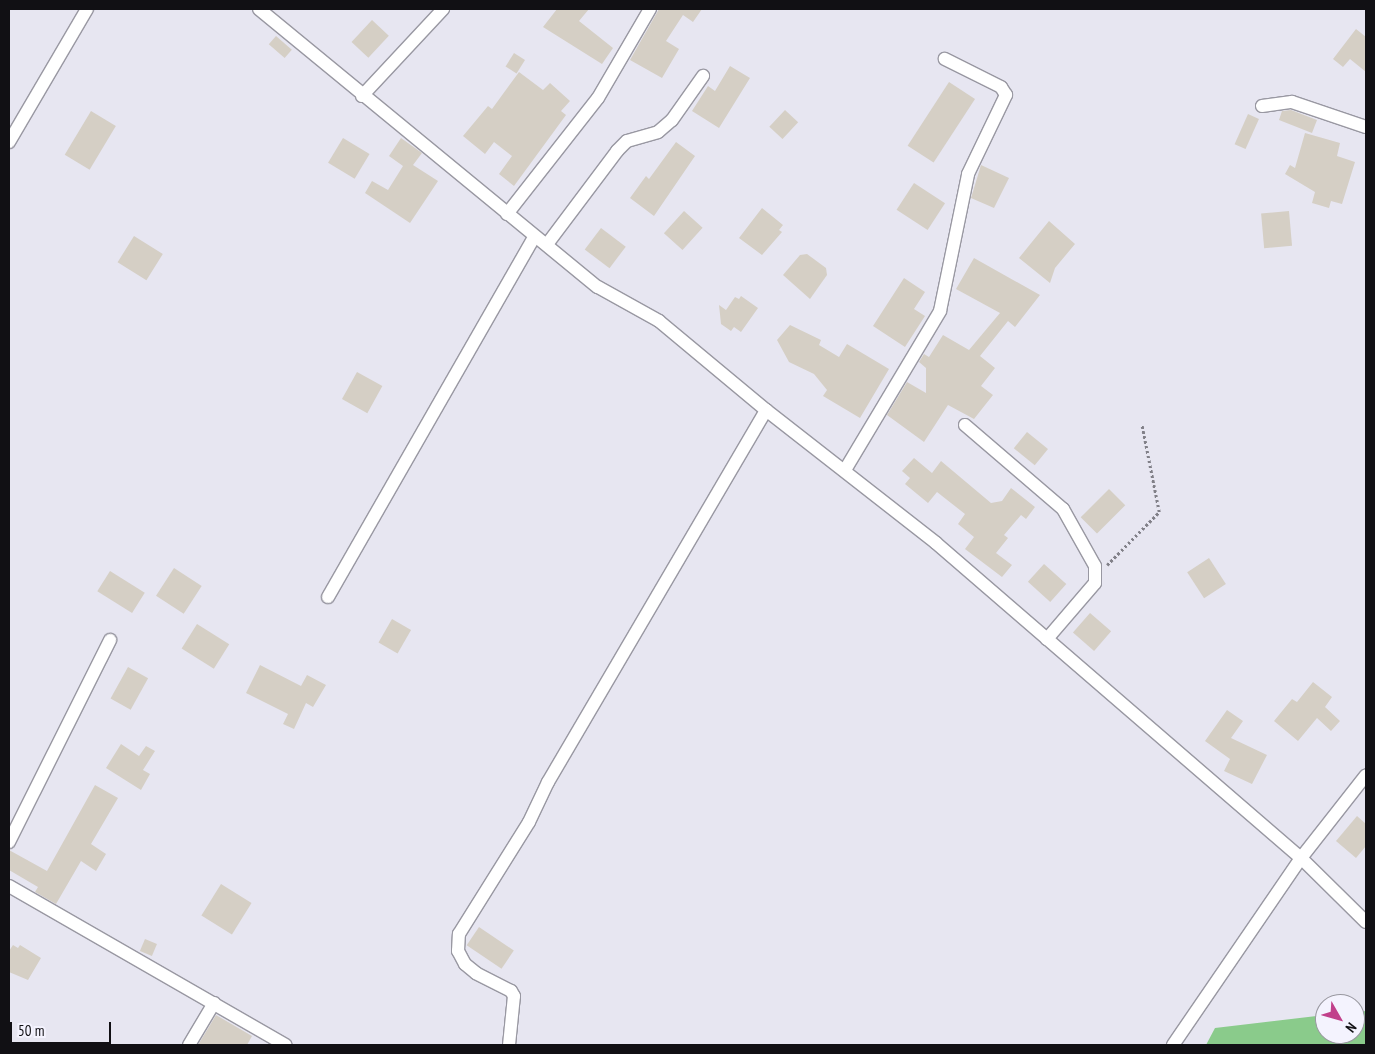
<!DOCTYPE html>
<html>
<head>
<meta charset="utf-8">
<style>
  body { margin:0 }
  #map { position:relative; width:1375px; height:1054px; overflow:hidden; background:#e7e6f1; font-family:"PT Sans Narrow",sans-serif }
  div>[style] { position:absolute }
  [style*='--x'] { left:calc(var(--x)*1px); top:calc(var(--y)*1px); width:calc(var(--w)*1px); rotate:calc(var(--a)*1deg) }
  .forest>* { inset:0; background:#8acb8b }
  .building>* { inset:0; background:#d5cfc5; transform-origin:0 0 }
  .path>* { height:2.5px; margin-top:-1.25px; transform-origin:0; background:repeating-linear-gradient(90deg,#818088 0 2.5px,transparent 0 5px) }
  .roads { filter:drop-shadow(1px 0 #9998a2) drop-shadow(-1px 0 #9998a2) drop-shadow(0 1px #9998a2) drop-shadow(0 -1px #9998a2) }
  .minor>* { height:12px; margin:-6px; padding:0 6px; transform-origin:6px; border-radius:6px; background:#fff }
  span { translate:-50% -50%; white-space:nowrap; text-align:center; line-height:1.15; -webkit-text-stroke:4.5px #f4f3fe; paint-order:stroke }
  .frame { position:absolute; inset:0; border:10px solid #111014; pointer-events:none }
  .north { position:absolute; left:1315px; top:994px; width:50px; height:50px; box-sizing:border-box; background:#f4f3fe; border:1px solid #9998a0; border-radius:50%; rotate:128deg; font-size:14px; font-weight:700; line-height:20px; text-align:center; color:#111014 }
  .north::after { content:''; display:block; margin:auto; width:18px; height:22px; background:#c1408b; clip-path:polygon(50% 0,100% 100%,50% 72%,0 100%) }
  .scale { position:absolute; left:10px; top:1022px; width:101px; height:22px; box-sizing:border-box; border:2px solid #111014; border-top:0; padding-left:6px; font-size:15px; line-height:18px; white-space:nowrap; color:#111014; -webkit-text-stroke:4px #f4f3fe; paint-order:stroke }
</style>
</head>
<body>
<div id="map">
  <div class="forest">
    <div style="clip-path:polygon(1366px 1011px,1366px 1045px,1206px 1045px,1215px 1028px,1325px 1015px,1325px 1034px,1355px 1034px,1355px 1012px)"></div>
  </div>
  <div class="building">
    <div style="clip-path:polygon(557px 9px,589px 9px,579px 21px,613px 48px,602px 64px,543px 27px)"></div>
    <div style="clip-path:polygon(659px 9px,702px 9px,693px 22px,683px 15px,666px 41px,679px 49px,662px 78px,630px 60px)"></div>
    <div style="left:372px;top:20px;width:23px;height:30px;rotate:43deg"></div>
    <div style="clip-path:polygon(1356px 29px,1366px 37px,1366px 72px,1350px 59px,1343px 67px,1333px 59px)"></div>
    <div style="left:276px;top:36px;width:21px;height:11px;rotate:41deg"></div>
    <div style="left:514px;top:53px;width:13px;height:16px;rotate:32deg"></div>
    <div style="clip-path:polygon(730px 66px,750px 78px,719px 128px,692px 111px,708px 86px,715px 91px)"></div>
    <div style="clip-path:polygon(519px 72px,543px 90px,550px 83px,570px 101px,561px 111px,566px 115px,514px 186px,499px 174px,512px 156px,494px 142px,485px 154px,463px 136px,488px 106px,492px 109px)"></div>
    <div style="left:949px;top:82px;width:31px;height:76px;rotate:33deg"></div>
    <div style="left:785px;top:110px;width:18px;height:23px;rotate:43deg"></div>
    <div style="left:91px;top:111px;width:29px;height:51px;rotate:31deg"></div>
    <div style="clip-path:polygon(1282px 111px,1291px 110px,1317px 120px,1312px 133px,1279px 120px)"></div>
    <div style="left:1248px;top:114px;width:12px;height:33px;rotate:24deg"></div>
    <div style="clip-path:polygon(1305px 133px,1340px 143px,1337px 156px,1355px 162px,1342px 204px,1331px 201px,1329px 208px,1312px 203px,1315px 192px,1285px 174px,1290px 165px,1295px 168px)"></div>
    <div style="left:343px;top:138px;width:31px;height:29px;rotate:31deg"></div>
    <div style="clip-path:polygon(401px 138px,422px 153px,413px 165px,438px 181px,410px 223px,365px 193px,372px 181px,388px 190px,403px 166px,389px 156px)"></div>
    <div style="clip-path:polygon(676px 142px,695px 156px,654px 216px,630px 198px,646px 176px,649px 179px)"></div>
    <div style="clip-path:polygon(981px 165px,1009px 178px,994px 208px,971px 198px)"></div>
    <div style="left:914px;top:183px;width:37px;height:32px;rotate:33deg"></div>
    <div style="clip-path:polygon(762px 208px,783px 225px,779px 230px,782px 232px,762px 255px,739px 238px)"></div>
    <div style="left:684px;top:211px;width:25px;height:30px;rotate:42deg"></div>
    <div style="left:1289px;top:211px;width:35px;height:28px;rotate:85deg"></div>
    <div style="clip-path:polygon(1049px 221px,1075px 244px,1055px 268px,1050px 283px,1019px 258px)"></div>
    <div style="left:601px;top:228px;width:31px;height:27px;rotate:37deg"></div>
    <div style="left:134px;top:236px;width:34px;height:31px;rotate:32deg"></div>
    <div style="clip-path:polygon(807px 254px,826px 268px,827px 275px,810px 299px,783px 275px,800px 255px)"></div>
    <div style="clip-path:polygon(974px 258px,1040px 295px,1015px 327px,1008px 321px,980px 356px,995px 368px,981px 386px,993px 395px,974px 419px,948px 405px,924px 442px,887px 415px,907px 382px,926px 393px,926px 368px,919px 362px,924px 354px,929px 357px,943px 335px,969px 350px,1000px 313px,956px 289px)"></div>
    <div style="clip-path:polygon(904px 278px,925px 292px,914px 309px,925px 316px,905px 347px,873px 326px)"></div>
    <div style="clip-path:polygon(741px 296px,758px 308px,741px 332px,734px 327px,731px 331px,721px 324px,719px 305px,726px 310px,735px 297px,739px 299px)"></div>
    <div style="clip-path:polygon(790px 325px,821px 340px,819px 345px,839px 357px,847px 344px,889px 369px,860px 418px,823px 396px,827px 390px,814px 374px,789px 362px,777px 340px)"></div>
    <div style="left:357px;top:372px;width:29px;height:31px;rotate:29deg"></div>
    <div style="left:1027px;top:432px;width:27px;height:21px;rotate:39deg"></div>
    <div style="clip-path:polygon(914px 458px,932px 473px,941px 461px,991px 503px,1002px 501px,1011px 488px,1035px 507px,1026px 519px,1021px 515px,1004px 535px,1008px 538px,996px 553px,1012px 565px,1002px 577px,965px 549px,974px 537px,958px 524px,965px 514px,937px 492px,928px 503px,905px 484px,910px 478px,902px 471px)"></div>
    <div style="left:1109px;top:489px;width:23px;height:40px;rotate:45deg"></div>
    <div style="left:1209px;top:558px;width:31px;height:26px;rotate:57deg"></div>
    <div style="left:1044px;top:564px;width:30px;height:24px;rotate:42deg"></div>
    <div style="left:174px;top:568px;width:33px;height:33px;rotate:33deg"></div>
    <div style="left:110px;top:571px;width:41px;height:24px;rotate:32deg"></div>
    <div style="left:1090px;top:613px;width:28px;height:26px;rotate:41deg"></div>
    <div style="left:392px;top:619px;width:22px;height:27px;rotate:30deg"></div>
    <div style="left:197px;top:624px;width:38px;height:29px;rotate:32deg"></div>
    <div style="clip-path:polygon(260px 665px,301px 686px,307px 675px,326px 685px,313px 707px,306px 703px,294px 729px,283px 724px,288px 714px,246px 693px)"></div>
    <div style="left:128px;top:667px;width:23px;height:36px;rotate:29deg"></div>
    <div style="clip-path:polygon(1313px 682px,1332px 697px,1325px 707px,1340px 721px,1331px 731px,1317px 718px,1298px 741px,1274px 721px,1292px 699px,1297px 702px)"></div>
    <div style="clip-path:polygon(1227px 710px,1243px 721px,1231px 738px,1267px 755px,1252px 784px,1224px 771px,1230px 759px,1205px 741px)"></div>
    <div style="clip-path:polygon(121px 744px,139px 756px,146px 746px,155px 751px,143px 770px,150px 774px,141px 790px,106px 768px)"></div>
    <div style="clip-path:polygon(95px 785px,118px 798px,91px 844px,106px 854px,96px 871px,81px 861px,56px 904px,35px 892px,38px 887px,9px 870px,9px 850px,47px 871px)"></div>
    <div style="clip-path:polygon(1357px 816px,1366px 824px,1366px 846px,1356px 858px,1336px 841px)"></div>
    <div style="left:221px;top:884px;width:36px;height:37px;rotate:32deg"></div>
    <div style="left:479px;top:927px;width:42px;height:22px;rotate:34deg"></div>
    <div style="left:145px;top:939px;width:13px;height:13px;rotate:23deg"></div>
    <div style="clip-path:polygon(13px 945px,18px 948px,20px 945px,41px 958px,28px 980px,9px 972px,9px 951px)"></div>
    <div style="clip-path:polygon(216px 1015px,252px 1036px,247px 1045px,198px 1045px)"></div>
  </div>
  <div class="path">
    <div style="--x:1107;--y:565;--w:74;--a:-45.5"></div>
    <div style="--x:1159;--y:512;--w:88;--a:-101.2"></div>
  </div>
  <div class="roads">
    <div class="minor">
      <div style="--x:259;--y:9;--w:438;--a:39.4"></div>
      <div style="--x:598;--y:287;--w:70;--a:29.1"></div>
      <div style="--x:659;--y:321;--w:139;--a:39.8"></div>
      <div style="--x:766;--y:410;--w:216;--a:38"></div>
      <div style="--x:936;--y:543;--w:482;--a:40.8"></div>
      <div style="--x:1301;--y:858;--w:91;--a:44.6"></div>
      <div style="--x:362;--y:96;--w:119;--a:-47"></div>
      <div style="--x:1262;--y:106;--w:30;--a:-8"></div>
      <div style="--x:1292;--y:102;--w:78;--a:18.7"></div>
      <div style="--x:9;--y:142;--w:154;--a:-59.6"></div>
      <div style="--x:507;--y:214;--w:147;--a:-51.9"></div>
      <div style="--x:598;--y:98;--w:103;--a:-59.7"></div>
      <div style="--x:548;--y:243;--w:115;--a:-53.1"></div>
      <div style="--x:617;--y:151;--w:14;--a:-45"></div>
      <div style="--x:627;--y:141;--w:32;--a:-16"></div>
      <div style="--x:658;--y:132;--w:18;--a:-41"></div>
      <div style="--x:672;--y:120;--w:54;--a:-54.8"></div>
      <div style="--x:965;--y:425;--w:129;--a:40.6"></div>
      <div style="--x:1063;--y:509;--w:65;--a:60.7"></div>
      <div style="--x:1095;--y:566;--w:17;--a:90"></div>
      <div style="--x:1095;--y:583;--w:74;--a:130.6"></div>
      <div style="--x:845;--y:470;--w:185;--a:-59.1"></div>
      <div style="--x:940;--y:311;--w:140;--a:-78.4"></div>
      <div style="--x:968;--y:174;--w:88;--a:-64.3"></div>
      <div style="--x:1006;--y:95;--w:9;--a:-122"></div>
      <div style="--x:1001;--y:87;--w:63;--a:-153.4"></div>
      <div style="--x:328;--y:597;--w:415;--a:-60.2"></div>
      <div style="--x:9;--y:842;--w:226;--a:-63.4"></div>
      <div style="--x:9;--y:886;--w:319;--a:29.9"></div>
      <div style="--x:189;--y:1045;--w:49;--a:-59.2"></div>
      <div style="--x:509;--y:1045;--w:49;--a:-84.2"></div>
      <div style="--x:514;--y:996;--w:6;--a:-121"></div>
      <div style="--x:511;--y:991;--w:39;--a:-153"></div>
      <div style="--x:476;--y:973;--w:14;--a:-141"></div>
      <div style="--x:465;--y:964;--w:15;--a:-118"></div>
      <div style="--x:458;--y:951;--w:17;--a:-87"></div>
      <div style="--x:459;--y:934;--w:132;--a:-58"></div>
      <div style="--x:529;--y:822;--w:44;--a:-64.6"></div>
      <div style="--x:548;--y:782;--w:431;--a:-59.6"></div>
      <div style="--x:1173;--y:1045;--w:227;--a:-55.6"></div>
      <div style="--x:1301;--y:858;--w:105;--a:-51.9"></div>
    </div>
  </div>
  <div class="frame"></div>
  <div class="north">N</div>
  <div class="scale">50 m</div>
</div>
</body>
</html>
